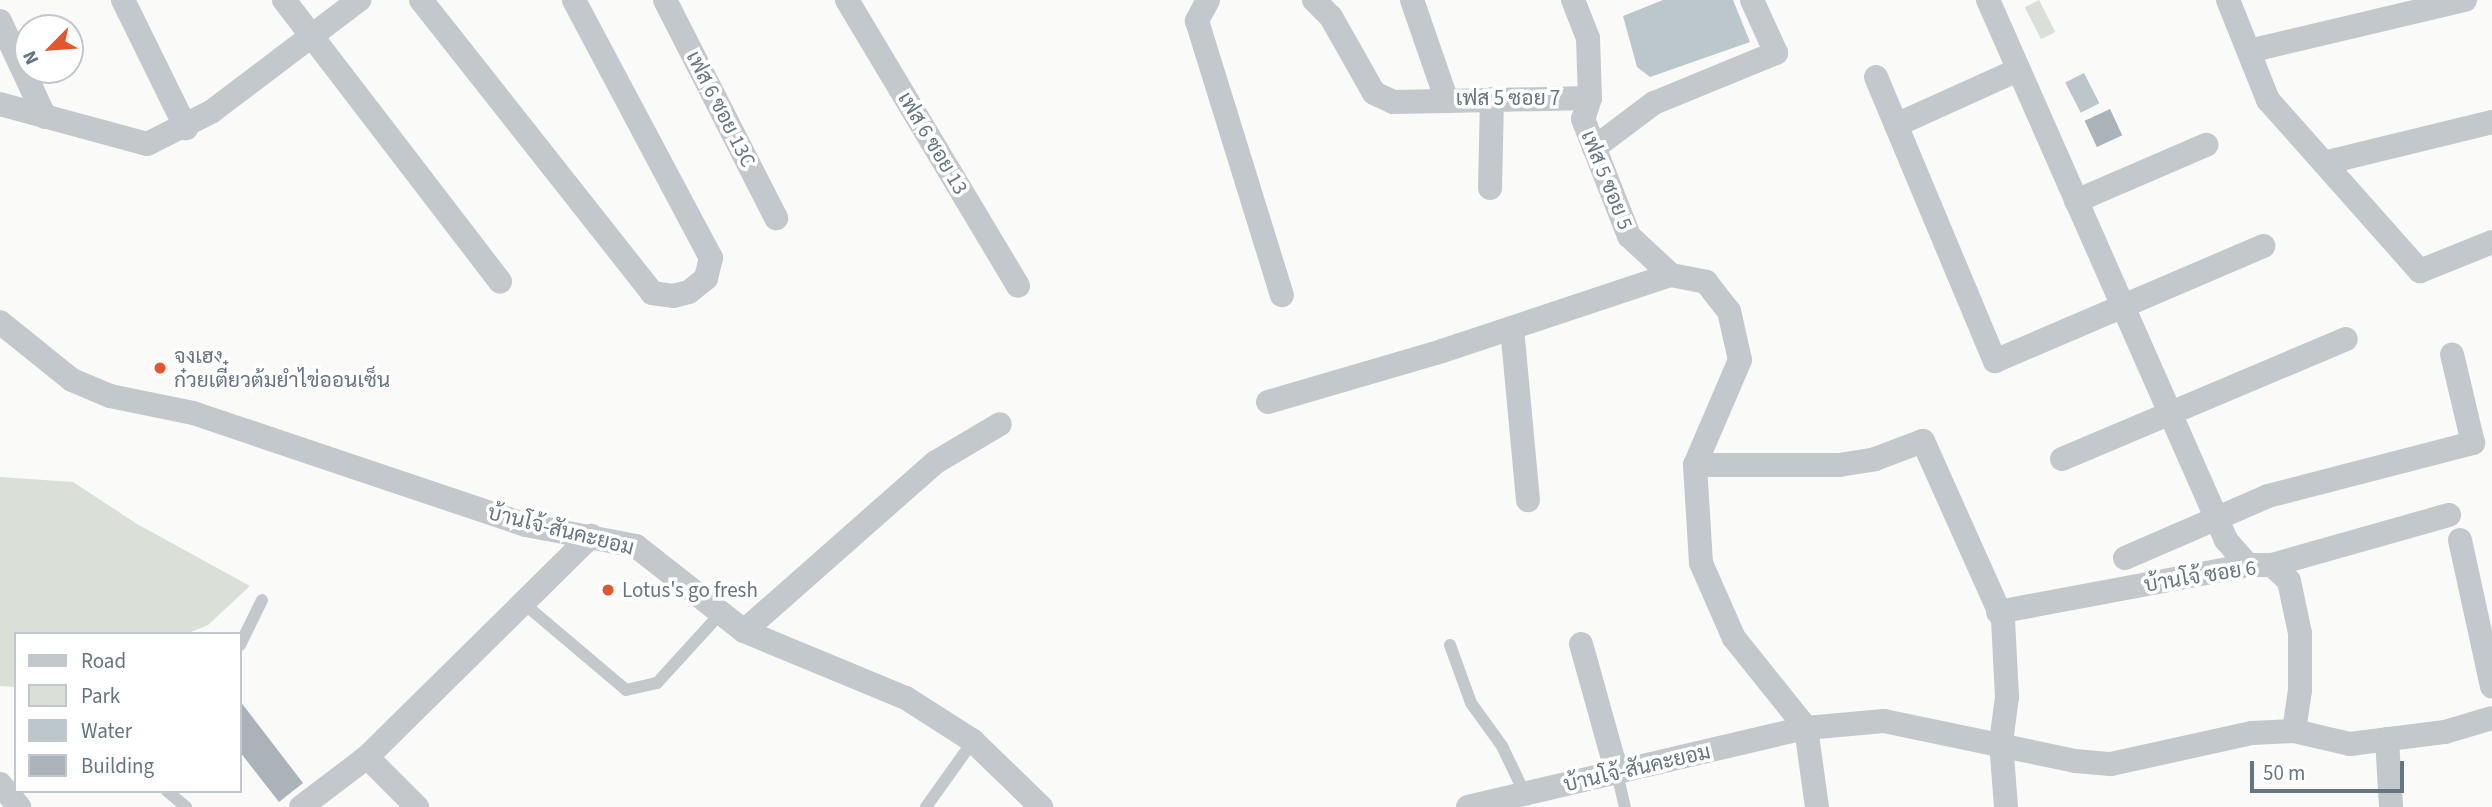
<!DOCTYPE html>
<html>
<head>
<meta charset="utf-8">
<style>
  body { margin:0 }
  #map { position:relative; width:2492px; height:807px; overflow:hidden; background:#fafaf8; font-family:"Source Sans 3",Sarabun,sans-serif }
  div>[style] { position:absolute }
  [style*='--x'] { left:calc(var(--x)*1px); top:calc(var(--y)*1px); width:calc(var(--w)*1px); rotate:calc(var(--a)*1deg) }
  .green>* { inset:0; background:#dadfd7; transform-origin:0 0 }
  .water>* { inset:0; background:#bbc7cb; transform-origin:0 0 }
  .building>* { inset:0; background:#aab3b9; transform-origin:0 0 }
  .lane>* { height:12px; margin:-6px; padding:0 6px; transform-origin:6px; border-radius:6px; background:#c3c8cc }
  .street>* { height:24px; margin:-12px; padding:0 12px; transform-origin:12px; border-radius:12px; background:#c3c8cc }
  .dots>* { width:19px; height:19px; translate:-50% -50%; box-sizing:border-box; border:4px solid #fff; border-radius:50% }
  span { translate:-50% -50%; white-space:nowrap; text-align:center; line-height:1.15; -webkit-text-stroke:7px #fff; paint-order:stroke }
  .street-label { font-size:21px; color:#657683 }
  .poi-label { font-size:21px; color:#657683 }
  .left { translate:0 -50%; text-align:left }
  .legend { position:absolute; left:14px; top:632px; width:228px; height:161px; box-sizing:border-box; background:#fff; border:2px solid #c1c8cd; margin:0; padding:9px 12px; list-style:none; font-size:21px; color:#657683 }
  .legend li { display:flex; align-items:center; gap:14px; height:35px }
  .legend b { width:35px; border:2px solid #c1c8cd }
  .north { position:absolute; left:14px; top:14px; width:70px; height:70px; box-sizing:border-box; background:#fff; border:2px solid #c1c8cd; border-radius:50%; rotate:245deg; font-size:19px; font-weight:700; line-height:28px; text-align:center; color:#657683 }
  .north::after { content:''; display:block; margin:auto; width:24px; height:32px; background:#e4572e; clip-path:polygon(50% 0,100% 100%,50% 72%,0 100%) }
  .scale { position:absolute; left:2250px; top:761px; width:154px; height:32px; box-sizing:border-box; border:4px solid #657683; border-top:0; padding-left:9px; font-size:21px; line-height:24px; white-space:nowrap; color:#657683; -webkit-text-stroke:5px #fff; paint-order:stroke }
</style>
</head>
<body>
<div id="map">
  <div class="green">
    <div style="left:2039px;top:0;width:36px;height:16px;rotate:63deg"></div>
    <div style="clip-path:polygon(0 477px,73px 482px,137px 524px,250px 586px,208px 625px,186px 634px,16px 634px,16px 687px,0 686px)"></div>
  </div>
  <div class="water">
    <div style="clip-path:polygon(1663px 0,1733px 0,1750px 42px,1650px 77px,1637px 67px,1623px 16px)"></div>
    <div style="left:2084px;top:73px;width:34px;height:21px;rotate:63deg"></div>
  </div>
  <div class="building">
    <div style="left:2110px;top:109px;width:29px;height:28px;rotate:65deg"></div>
    <div style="clip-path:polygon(240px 701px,303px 783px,279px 802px,240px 752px)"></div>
  </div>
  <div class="lane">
    <div style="--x:522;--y:602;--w:136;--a:40.2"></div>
    <div style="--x:626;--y:690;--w:32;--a:-13"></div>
    <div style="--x:657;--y:683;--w:95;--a:-47.6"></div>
    <div style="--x:240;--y:645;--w:50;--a:-63.9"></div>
    <div style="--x:1450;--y:645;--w:62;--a:70.1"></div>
    <div style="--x:1471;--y:703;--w:53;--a:54.2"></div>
    <div style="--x:1502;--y:746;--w:53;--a:64.4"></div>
    <div style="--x:1617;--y:773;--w:35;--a:77"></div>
    <div style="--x:167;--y:791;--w:25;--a:40"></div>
    <div style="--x:926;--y:807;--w:81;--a:-54.5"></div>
  </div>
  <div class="street">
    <div style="--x:123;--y:0;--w:143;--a:63.8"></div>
    <div style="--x:284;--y:0;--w:355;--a:52.5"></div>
    <div style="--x:421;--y:0;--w:373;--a:51.7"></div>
    <div style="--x:652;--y:293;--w:21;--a:8"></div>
    <div style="--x:673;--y:296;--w:16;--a:-14"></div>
    <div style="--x:689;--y:292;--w:22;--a:-39"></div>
    <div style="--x:706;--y:278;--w:21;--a:-76"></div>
    <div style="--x:711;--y:258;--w:292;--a:-118"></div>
    <div style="--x:665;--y:0;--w:245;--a:63"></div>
    <div style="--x:847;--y:0;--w:333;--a:59.1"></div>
    <div style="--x:1208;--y:0;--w:24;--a:118"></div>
    <div style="--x:1197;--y:21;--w:287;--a:72.8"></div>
    <div style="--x:1314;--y:0;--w:24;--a:45"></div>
    <div style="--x:1331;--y:17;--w:87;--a:60.5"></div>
    <div style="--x:1374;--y:93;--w:21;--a:25"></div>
    <div style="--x:1393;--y:102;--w:54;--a:-1.1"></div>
    <div style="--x:1412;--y:0;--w:107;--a:70.9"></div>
    <div style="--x:1447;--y:101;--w:143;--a:-1.2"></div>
    <div style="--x:1573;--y:0;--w:41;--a:68.5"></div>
    <div style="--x:1588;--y:38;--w:60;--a:88.1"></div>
    <div style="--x:1590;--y:98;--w:22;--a:108"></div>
    <div style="--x:1583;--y:119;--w:126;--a:68.5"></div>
    <div style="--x:1629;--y:236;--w:57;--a:42.9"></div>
    <div style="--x:1671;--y:275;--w:36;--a:11"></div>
    <div style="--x:1706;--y:282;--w:37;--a:52"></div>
    <div style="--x:1729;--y:311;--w:50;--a:77.3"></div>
    <div style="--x:1740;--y:360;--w:114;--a:113.2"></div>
    <div style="--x:1695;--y:465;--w:98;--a:86.5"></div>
    <div style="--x:1701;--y:563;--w:82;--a:66.3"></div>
    <div style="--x:1734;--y:638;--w:115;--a:51.3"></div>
    <div style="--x:1988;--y:0;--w:590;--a:66.21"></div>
    <div style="--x:2226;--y:540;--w:33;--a:49"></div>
    <div style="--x:2228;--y:0;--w:108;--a:68.2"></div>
    <div style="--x:2268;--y:100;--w:229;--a:48.4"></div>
    <div style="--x:2420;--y:271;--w:78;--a:-21.9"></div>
    <div style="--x:0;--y:21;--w:106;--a:64.9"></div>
    <div style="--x:2249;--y:51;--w:222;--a:-13.3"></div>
    <div style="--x:1876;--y:77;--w:308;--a:67.3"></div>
    <div style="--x:1995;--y:361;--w:292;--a:-23.2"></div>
    <div style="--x:0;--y:104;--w:152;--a:15.2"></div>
    <div style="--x:147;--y:144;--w:72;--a:-26.6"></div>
    <div style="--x:211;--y:112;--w:186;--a:-37.1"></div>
    <div style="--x:1896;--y:125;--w:134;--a:-24.3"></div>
    <div style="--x:1594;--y:148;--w:75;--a:-36.9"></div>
    <div style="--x:1654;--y:103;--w:132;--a:-22.3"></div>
    <div style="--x:1776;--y:53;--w:58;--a:-114.4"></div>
    <div style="--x:2324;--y:163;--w:173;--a:-13.7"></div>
    <div style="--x:1490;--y:188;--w:89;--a:-88.7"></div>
    <div style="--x:2076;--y:201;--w:142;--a:-23.3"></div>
    <div style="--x:0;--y:322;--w:92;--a:38.9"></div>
    <div style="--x:72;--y:380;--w:41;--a:22.8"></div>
    <div style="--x:110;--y:396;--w:85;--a:11.6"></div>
    <div style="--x:193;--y:413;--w:351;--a:18.6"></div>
    <div style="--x:526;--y:525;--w:112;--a:10.8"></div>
    <div style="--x:636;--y:546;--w:137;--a:38.2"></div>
    <div style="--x:744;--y:631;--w:175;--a:22.5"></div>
    <div style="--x:906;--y:698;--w:80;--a:32.7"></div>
    <div style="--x:973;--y:741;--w:95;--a:44.1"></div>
    <div style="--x:1512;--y:328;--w:173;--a:84.7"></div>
    <div style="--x:1268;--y:402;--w:181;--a:-16.3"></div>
    <div style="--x:1442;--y:351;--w:241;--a:-18.4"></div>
    <div style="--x:2062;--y:459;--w:308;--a:-22.9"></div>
    <div style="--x:1695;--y:465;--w:144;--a:0"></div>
    <div style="--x:1839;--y:465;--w:36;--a:-9"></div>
    <div style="--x:1875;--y:459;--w:51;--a:-20.6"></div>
    <div style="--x:1923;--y:441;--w:196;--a:65.9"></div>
    <div style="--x:2003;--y:620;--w:77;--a:87"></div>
    <div style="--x:2007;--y:697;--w:45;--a:97.6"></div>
    <div style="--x:2001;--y:742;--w:65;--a:85.6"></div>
    <div style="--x:2460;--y:540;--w:150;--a:77.7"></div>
    <div style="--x:2125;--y:558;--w:156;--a:-23.4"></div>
    <div style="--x:2268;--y:496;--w:212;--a:-14.5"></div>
    <div style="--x:2473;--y:443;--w:91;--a:-103.3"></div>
    <div style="--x:2272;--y:565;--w:184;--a:-15.8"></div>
    <div style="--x:1998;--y:612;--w:254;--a:-10.6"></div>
    <div style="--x:2248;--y:565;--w:24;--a:0"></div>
    <div style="--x:2272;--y:565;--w:23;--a:43"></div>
    <div style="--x:2289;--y:581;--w:53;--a:78.1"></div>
    <div style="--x:2300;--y:633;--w:57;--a:90"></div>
    <div style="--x:2300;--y:690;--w:41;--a:98.3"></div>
    <div style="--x:744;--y:631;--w:256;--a:-41.4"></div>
    <div style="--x:936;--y:462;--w:74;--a:-30.7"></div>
    <div style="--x:1581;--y:644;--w:134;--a:74.4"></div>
    <div style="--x:1806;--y:728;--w:80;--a:82.1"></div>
    <div style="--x:2387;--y:739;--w:68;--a:86.6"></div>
    <div style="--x:367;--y:757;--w:71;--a:45"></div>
    <div style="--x:0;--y:784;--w:30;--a:50"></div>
    <div style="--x:301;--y:807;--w:83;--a:-37.1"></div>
    <div style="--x:367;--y:757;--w:315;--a:-44.6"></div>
    <div style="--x:1468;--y:807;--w:347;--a:-13.2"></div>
    <div style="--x:1806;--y:728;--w:78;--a:-5.1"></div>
    <div style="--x:1884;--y:721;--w:195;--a:11.8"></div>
    <div style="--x:2075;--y:761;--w:36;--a:5"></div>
    <div style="--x:2111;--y:764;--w:144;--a:-12.4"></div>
    <div style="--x:2252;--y:733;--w:42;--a:-2.7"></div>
    <div style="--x:2294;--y:731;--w:57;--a:13.1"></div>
    <div style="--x:2350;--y:744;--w:96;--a:-7.2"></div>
    <div style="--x:2445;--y:732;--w:49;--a:-16.6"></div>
  </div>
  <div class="dots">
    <div style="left:160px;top:368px;background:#e4572e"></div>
    <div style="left:608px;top:590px;background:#e4572e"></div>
  </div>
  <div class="street-label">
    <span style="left:1508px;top:98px">เฟส 5 ซอย 7</span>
    <span style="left:721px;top:109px;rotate:63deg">เฟส 6 ซอย 13C</span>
    <span style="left:933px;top:143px;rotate:59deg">เฟส 6 ซอย 13</span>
    <span style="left:1607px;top:180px;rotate:68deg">เฟส 5 ซอย 5</span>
    <span style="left:561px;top:530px;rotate:14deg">บ้านโจ้-สันคะยอม</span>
    <span style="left:2200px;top:576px;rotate:-9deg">บ้านโจ้ ซอย 6</span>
    <span style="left:1637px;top:768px;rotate:-13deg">บ้านโจ้-สันคะยอม</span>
  </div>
  <div class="poi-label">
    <span class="left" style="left:174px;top:368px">จงเฮง<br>ก๋วยเตี๋ยวต้มยำไข่ออนเซ็น</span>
    <span class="left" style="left:622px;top:590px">Lotus's go fresh</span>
  </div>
  <ul class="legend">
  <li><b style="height:9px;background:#c3c8cc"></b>Road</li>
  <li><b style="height:19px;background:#dadfd7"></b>Park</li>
  <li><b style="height:19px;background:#bbc7cb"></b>Water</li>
  <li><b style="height:19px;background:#aab3b9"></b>Building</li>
  </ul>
  <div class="north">N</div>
  <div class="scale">50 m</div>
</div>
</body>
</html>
